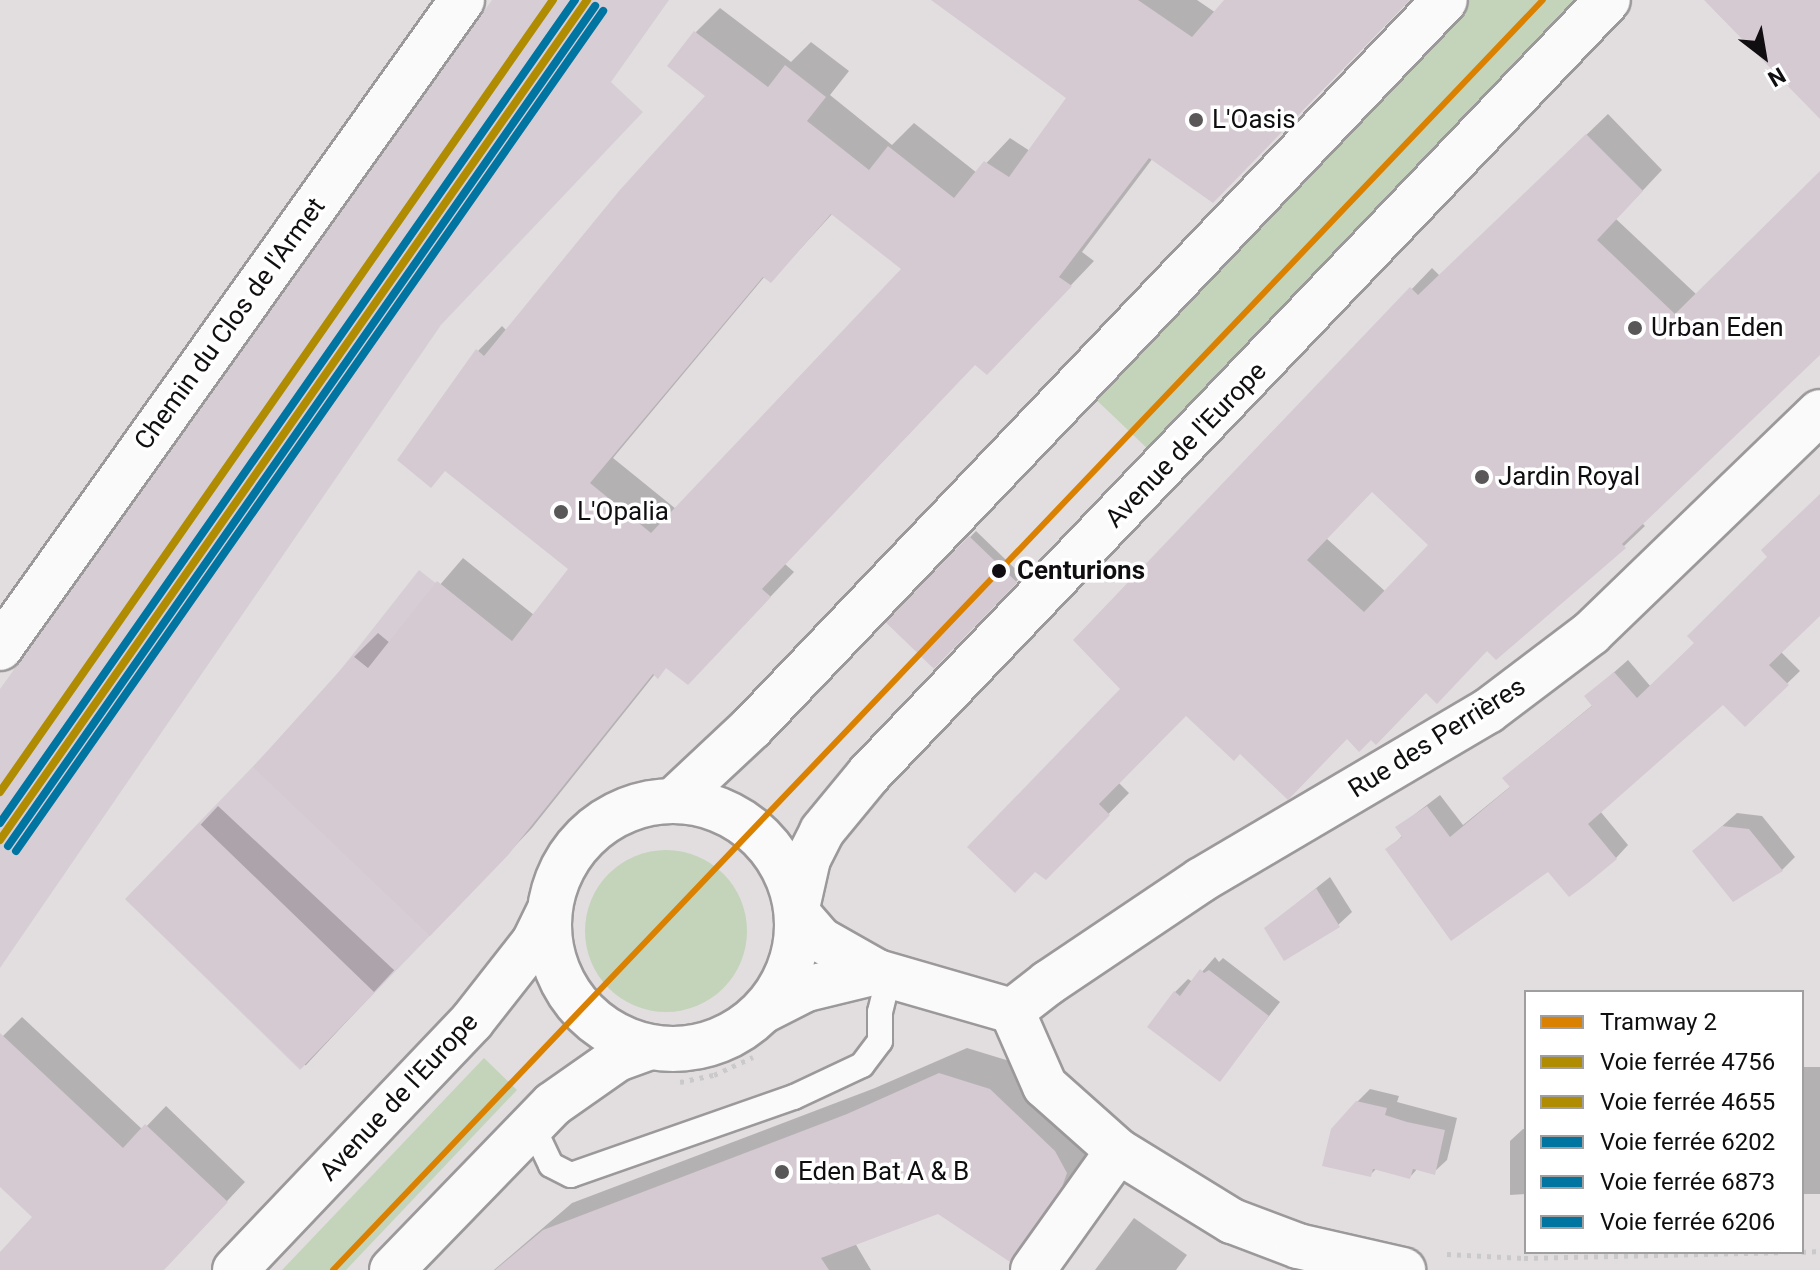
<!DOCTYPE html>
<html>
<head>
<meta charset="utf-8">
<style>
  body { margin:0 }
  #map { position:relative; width:1820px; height:1270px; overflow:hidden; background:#e2dee0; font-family:Roboto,sans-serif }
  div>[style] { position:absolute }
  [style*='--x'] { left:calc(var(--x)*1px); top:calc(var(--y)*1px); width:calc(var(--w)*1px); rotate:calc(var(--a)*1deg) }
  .built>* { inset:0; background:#d7ced5 }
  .green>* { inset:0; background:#c4d4ba }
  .round { border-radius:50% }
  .shadow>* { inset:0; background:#0003; transform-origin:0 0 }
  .building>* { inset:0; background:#d5c9d2; transform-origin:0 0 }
  .path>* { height:5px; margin-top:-2.5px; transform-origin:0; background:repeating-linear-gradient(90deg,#cbcacb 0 4px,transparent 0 10px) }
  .roads { filter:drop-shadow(2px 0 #9c999b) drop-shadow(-2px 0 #9c999b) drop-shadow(0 2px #9c999b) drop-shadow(0 -2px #9c999b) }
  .lane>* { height:24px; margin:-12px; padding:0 12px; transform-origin:12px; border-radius:12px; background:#fbfafa }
  .street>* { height:44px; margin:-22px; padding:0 22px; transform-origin:22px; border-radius:22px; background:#fbfafa }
  .primary>* { height:44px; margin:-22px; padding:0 22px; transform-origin:22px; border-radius:22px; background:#fbfafa }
  .primary>.ring { margin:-22px; padding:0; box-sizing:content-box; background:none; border:44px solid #fbfafa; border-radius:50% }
  .rail-1>* { height:8px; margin:-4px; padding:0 4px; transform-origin:4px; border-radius:4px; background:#b08c03 }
  .rail-2>* { height:8px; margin:-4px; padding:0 4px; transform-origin:4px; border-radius:4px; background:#b08c03 }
  .rail-3>* { height:8px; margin:-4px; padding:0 4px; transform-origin:4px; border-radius:4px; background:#0075a1 }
  .rail-4>* { height:8px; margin:-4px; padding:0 4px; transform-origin:4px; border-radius:4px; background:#0075a1 }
  .rail-5>* { height:8px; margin:-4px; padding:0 4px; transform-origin:4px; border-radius:4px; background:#0075a1 }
  .tram-1>* { height:6px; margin:-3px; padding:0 3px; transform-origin:3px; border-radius:3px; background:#da8102 }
  .dots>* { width:22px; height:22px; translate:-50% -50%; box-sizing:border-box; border:4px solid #fff; border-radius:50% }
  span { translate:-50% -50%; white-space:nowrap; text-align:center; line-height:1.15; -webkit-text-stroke:7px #fff; paint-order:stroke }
  .poi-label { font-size:26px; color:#100e10 }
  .left { translate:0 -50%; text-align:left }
  .street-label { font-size:26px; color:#100e10 }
  .stop-label { font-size:26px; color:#100e10; font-weight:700 }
  .legend { position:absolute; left:1524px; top:990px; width:280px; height:264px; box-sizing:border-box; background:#fff; border:2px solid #9f9f9f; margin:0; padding:10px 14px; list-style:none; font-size:24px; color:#100e10 }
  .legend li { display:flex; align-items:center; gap:16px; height:40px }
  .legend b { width:40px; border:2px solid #9f9f9f }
  .north { position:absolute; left:1724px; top:16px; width:80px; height:80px; -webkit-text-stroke:6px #fff; paint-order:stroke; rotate:149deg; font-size:22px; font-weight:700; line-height:32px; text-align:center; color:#100e10 }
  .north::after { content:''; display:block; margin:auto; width:28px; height:36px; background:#100e10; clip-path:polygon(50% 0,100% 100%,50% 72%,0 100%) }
</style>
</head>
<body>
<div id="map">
  <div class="built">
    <div style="clip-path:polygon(492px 0,669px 0,611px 82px,643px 112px,441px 325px,0 968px,0 689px)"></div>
    <div style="clip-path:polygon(419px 570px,614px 722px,508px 855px,300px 1070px,125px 899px,316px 701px)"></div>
  </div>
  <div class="green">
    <div style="clip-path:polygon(1464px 0,1581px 0,1151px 452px,1088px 392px)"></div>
    <div class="round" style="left:585px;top:850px;width:162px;height:162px"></div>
    <div style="clip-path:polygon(484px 1058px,517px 1090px,346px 1270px,282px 1270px)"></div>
  </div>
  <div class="shadow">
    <div style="clip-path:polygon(evenodd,934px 0,1197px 0,1216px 13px,1226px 0,1409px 0,1153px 158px,1082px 252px,1094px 261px,1011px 348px,976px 363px,785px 564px,794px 572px,712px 658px,667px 666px,655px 674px,532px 828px,455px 909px,354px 657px,378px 633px,390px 643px,463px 558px,534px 615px,571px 569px,478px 351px,502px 326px,507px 331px,708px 95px,696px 32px,720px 8px,791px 62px,811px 42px,849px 71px,830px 95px,892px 145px,914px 123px,977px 173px,1010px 138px,1030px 151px,1069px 98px,934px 0,833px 213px,904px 269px,676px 509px,613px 458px,765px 276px,771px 281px,833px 213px)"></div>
    <div style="clip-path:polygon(evenodd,1608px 114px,1662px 170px,1616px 219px,1697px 295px,1820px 174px,1820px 352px,1641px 522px,1645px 526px,1624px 546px,1496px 657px,1487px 649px,1426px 691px,1371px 737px,1347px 737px,1240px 752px,1186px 713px,1118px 782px,1129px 793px,1046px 878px,1123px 689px,1076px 640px,1432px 268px,1440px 276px,1608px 114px,1372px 490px,1431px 545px,1386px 592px,1326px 538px,1372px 490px)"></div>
    <div style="clip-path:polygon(1820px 496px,1820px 613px,1780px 651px,1800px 671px,1745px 724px,1723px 702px,1600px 811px,1628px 845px,1616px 858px,1549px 869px,1388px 850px,1403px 835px,1398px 827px,1440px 795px,1463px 825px,1511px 786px,1518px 766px,1594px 704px,1587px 696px,1628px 660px,1651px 687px,1697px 643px)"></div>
    <div style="left:976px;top:531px;width:64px;height:127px;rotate:44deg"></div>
    <div style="left:218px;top:806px;width:241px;height:130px;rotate:43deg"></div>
    <div style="clip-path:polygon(1737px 813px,1762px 816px,1795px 857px,1782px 870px,1733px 899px,1694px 851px)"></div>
    <div style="clip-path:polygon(1330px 877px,1352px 912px,1338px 925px,1266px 928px)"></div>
    <div style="clip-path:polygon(1215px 957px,1219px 962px,1223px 958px,1280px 1002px,1220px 1079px,1150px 1027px,1175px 992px,1188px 979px,1193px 982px)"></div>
    <div style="clip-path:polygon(22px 1017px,143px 1130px,166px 1106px,245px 1182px,162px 1270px,0 1270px,0 1254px,35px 1217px,0 1184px,0 1039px)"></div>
    <div style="clip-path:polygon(967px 1048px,1016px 1063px,1093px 1145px,1036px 1233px,1010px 1259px,938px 1212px,855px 1243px,871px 1270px,494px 1270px,572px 1203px,875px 1088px)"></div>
    <div style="left:1802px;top:1067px;width:18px;height:127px"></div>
    <div style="clip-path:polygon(1370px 1089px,1399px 1096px,1397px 1102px,1457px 1118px,1447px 1160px,1434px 1172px,1418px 1168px,1410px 1177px,1377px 1168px,1370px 1175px,1357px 1102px)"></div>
    <div style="clip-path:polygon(1523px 1129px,1526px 1129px,1526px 1194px,1510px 1195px,1510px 1141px)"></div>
    <div style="clip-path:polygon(1134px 1218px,1187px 1255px,1176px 1270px,1095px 1270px)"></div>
  </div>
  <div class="building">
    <div style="clip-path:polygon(evenodd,931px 0,1138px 0,1192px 37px,1224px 0,1410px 0,1213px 203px,1149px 158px,1059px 277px,1072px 286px,987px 375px,975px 365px,762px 589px,771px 597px,688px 685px,666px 668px,658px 679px,653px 674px,508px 855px,430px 936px,253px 767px,353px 656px,368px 668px,437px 581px,512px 641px,568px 569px,445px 471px,431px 488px,397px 460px,476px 349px,484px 356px,619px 191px,705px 96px,667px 66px,694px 31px,768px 87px,785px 65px,826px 97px,807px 121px,869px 170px,888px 146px,954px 198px,984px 161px,1009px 177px,1066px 98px,931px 0,831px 214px,901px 269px,651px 533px,590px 483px,763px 277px,771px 283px,831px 214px)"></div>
    <div style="clip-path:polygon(1704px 0,1820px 0,1820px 119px)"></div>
    <div style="clip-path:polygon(evenodd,1586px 134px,1643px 191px,1597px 240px,1675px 314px,1820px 171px,1820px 355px,1622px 544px,1626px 548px,1496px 660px,1487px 651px,1437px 704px,1426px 693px,1376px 745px,1371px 740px,1359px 752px,1347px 739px,1288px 800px,1240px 754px,1234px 761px,1186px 716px,1099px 804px,1110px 815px,1046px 880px,1035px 872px,1015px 893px,967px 847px,1120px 689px,1073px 640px,1410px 287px,1418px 295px,1586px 134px,1372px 492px,1428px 545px,1364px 612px,1307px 560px,1372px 492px)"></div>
    <div style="clip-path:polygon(1820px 494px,1820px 616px,1769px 665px,1789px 685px,1745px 727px,1723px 705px,1588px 824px,1617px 859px,1588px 883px,1569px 897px,1548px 872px,1451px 941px,1385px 849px,1402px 837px,1395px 827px,1427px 806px,1450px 837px,1510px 787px,1502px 778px,1592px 706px,1584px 696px,1614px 672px,1637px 698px,1694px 643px,1687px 636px,1767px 557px,1761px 550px)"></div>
    <div style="left:969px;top:536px;width:67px;height:120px;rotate:44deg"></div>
    <div style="left:199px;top:823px;width:244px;height:106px;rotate:44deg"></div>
    <div style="clip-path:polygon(1722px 826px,1749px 829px,1783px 871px,1733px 902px,1692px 851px)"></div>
    <div style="clip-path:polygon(1316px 888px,1340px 927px,1284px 961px,1264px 928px)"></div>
    <div style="clip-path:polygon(1200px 969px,1204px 973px,1209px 970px,1269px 1016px,1220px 1082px,1147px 1027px,1174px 991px,1180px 996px)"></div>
    <div style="clip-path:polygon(0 1033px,123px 1148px,145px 1124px,228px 1202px,164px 1270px,0 1270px,0 1252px,32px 1217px,0 1187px)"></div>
    <div style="clip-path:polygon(939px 1073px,990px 1089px,1055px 1151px,1067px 1173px,1062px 1187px,1010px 1262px,938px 1214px,821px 1258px,829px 1270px,495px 1270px,543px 1230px,847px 1114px)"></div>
    <div style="clip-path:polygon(1356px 1101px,1387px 1108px,1385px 1115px,1407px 1122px,1445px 1130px,1435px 1175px,1413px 1169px,1410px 1179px,1373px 1169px,1371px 1177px,1322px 1166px,1331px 1129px)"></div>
  </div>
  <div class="path">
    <div style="--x:680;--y:1082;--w:35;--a:-12"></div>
    <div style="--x:714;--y:1075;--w:43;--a:-24.8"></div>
    <div style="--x:1802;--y:1252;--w:18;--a:-3"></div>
    <div style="--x:1447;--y:1254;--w:77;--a:3"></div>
    <div style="--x:1524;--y:1258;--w:258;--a:-1.3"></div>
  </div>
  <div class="roads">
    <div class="lane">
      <div style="--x:532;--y:1125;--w:44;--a:64.6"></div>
      <div style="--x:551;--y:1165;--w:22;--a:27"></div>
      <div style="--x:571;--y:1175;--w:236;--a:-19.3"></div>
      <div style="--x:794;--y:1097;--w:75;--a:-25.2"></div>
      <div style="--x:862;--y:1065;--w:30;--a:-53"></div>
      <div style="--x:880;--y:1041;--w:29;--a:-90"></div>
      <div style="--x:880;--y:1012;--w:36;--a:-76"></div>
    </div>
    <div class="street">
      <div style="--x:0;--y:648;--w:796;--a:-54.51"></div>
      <div style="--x:798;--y:914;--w:35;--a:49"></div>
      <div style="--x:821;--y:940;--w:64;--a:29.7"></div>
      <div style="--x:877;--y:972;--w:141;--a:16.1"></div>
      <div style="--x:763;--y:1011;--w:48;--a:-27.1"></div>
      <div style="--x:806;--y:989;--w:73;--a:-13.5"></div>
      <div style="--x:1012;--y:1011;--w:46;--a:-37.9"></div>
      <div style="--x:1048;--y:983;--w:184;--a:-33.9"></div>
      <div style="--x:1201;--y:880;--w:333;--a:-30.5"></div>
      <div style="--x:1488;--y:711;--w:129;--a:-37.1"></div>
      <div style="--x:1591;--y:633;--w:318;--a:-44"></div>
      <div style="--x:1012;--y:1011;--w:82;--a:66.3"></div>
      <div style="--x:1045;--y:1086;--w:98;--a:41.7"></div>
      <div style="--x:1118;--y:1151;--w:134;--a:31.6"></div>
      <div style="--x:1232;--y:1221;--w:71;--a:20.7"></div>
      <div style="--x:1298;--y:1246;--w:108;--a:12.9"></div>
      <div style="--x:1033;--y:1270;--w:146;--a:-54.5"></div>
    </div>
    <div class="primary">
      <div style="--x:674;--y:800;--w:107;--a:-43.1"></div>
      <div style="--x:752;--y:727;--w:1004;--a:-46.37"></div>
      <div class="ring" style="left:549px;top:801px;width:204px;height:204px"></div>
      <div style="--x:797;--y:908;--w:50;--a:-77.3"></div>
      <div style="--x:808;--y:859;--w:31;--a:-63"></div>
      <div style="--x:822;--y:831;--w:74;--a:-50.5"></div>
      <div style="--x:869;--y:774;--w:1070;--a:-46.33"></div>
      <div style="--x:235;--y:1270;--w:344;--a:-46.4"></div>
      <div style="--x:472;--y:1021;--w:100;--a:-51.9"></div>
      <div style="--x:534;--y:942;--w:32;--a:-64"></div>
      <div style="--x:392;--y:1270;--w:231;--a:-45.9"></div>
      <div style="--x:553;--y:1104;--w:78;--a:-35.1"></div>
      <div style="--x:617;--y:1059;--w:33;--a:-20"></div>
    </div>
  </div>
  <div class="rail-1">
    <div style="--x:0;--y:792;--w:966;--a:-55.08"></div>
  </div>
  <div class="rail-2">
    <div style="--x:0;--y:840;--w:1025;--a:-55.05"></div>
  </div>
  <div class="rail-3">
    <div style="--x:8;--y:846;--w:1025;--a:-55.05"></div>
  </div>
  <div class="rail-4">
    <div style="--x:0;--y:823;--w:1004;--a:-55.06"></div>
  </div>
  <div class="rail-5">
    <div style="--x:16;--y:851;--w:1025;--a:-55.05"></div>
  </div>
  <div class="tram-1">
    <div style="--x:333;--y:1270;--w:1754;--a:-46.39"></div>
  </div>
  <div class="dots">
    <div style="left:1196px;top:120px;background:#5a5759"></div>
    <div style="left:1635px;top:328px;background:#5a5759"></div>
    <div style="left:1482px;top:477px;background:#5a5759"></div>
    <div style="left:561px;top:512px;background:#5a5759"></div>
    <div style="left:999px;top:571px;background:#100e10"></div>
    <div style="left:782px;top:1172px;background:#5a5759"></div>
  </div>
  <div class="poi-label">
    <span class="left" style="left:1212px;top:120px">L'Oasis</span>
    <span class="left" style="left:1651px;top:328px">Urban Eden</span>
    <span class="left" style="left:1498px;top:477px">Jardin Royal</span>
    <span class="left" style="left:577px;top:512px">L'Opalia</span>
    <span class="left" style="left:798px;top:1172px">Eden Bat A &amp; B</span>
  </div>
  <div class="street-label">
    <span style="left:230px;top:324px;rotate:-54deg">Chemin du Clos de l'Armet</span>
    <span style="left:1186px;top:445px;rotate:-46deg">Avenue de l'Europe</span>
    <span style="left:1437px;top:738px;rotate:-32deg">Rue des Perrières</span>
    <span style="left:399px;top:1097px;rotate:-47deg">Avenue de l'Europe</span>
  </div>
  <div class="stop-label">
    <span class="left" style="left:1017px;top:571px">Centurions</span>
  </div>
  <ul class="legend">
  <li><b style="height:10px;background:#da8102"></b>Tramway 2</li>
  <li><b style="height:10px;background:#b08c03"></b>Voie ferrée 4756</li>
  <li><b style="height:10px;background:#b08c03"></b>Voie ferrée 4655</li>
  <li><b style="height:10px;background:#0075a1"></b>Voie ferrée 6202</li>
  <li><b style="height:10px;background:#0075a1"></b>Voie ferrée 6873</li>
  <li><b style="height:10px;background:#0075a1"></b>Voie ferrée 6206</li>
  </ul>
  <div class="north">N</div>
</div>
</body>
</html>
